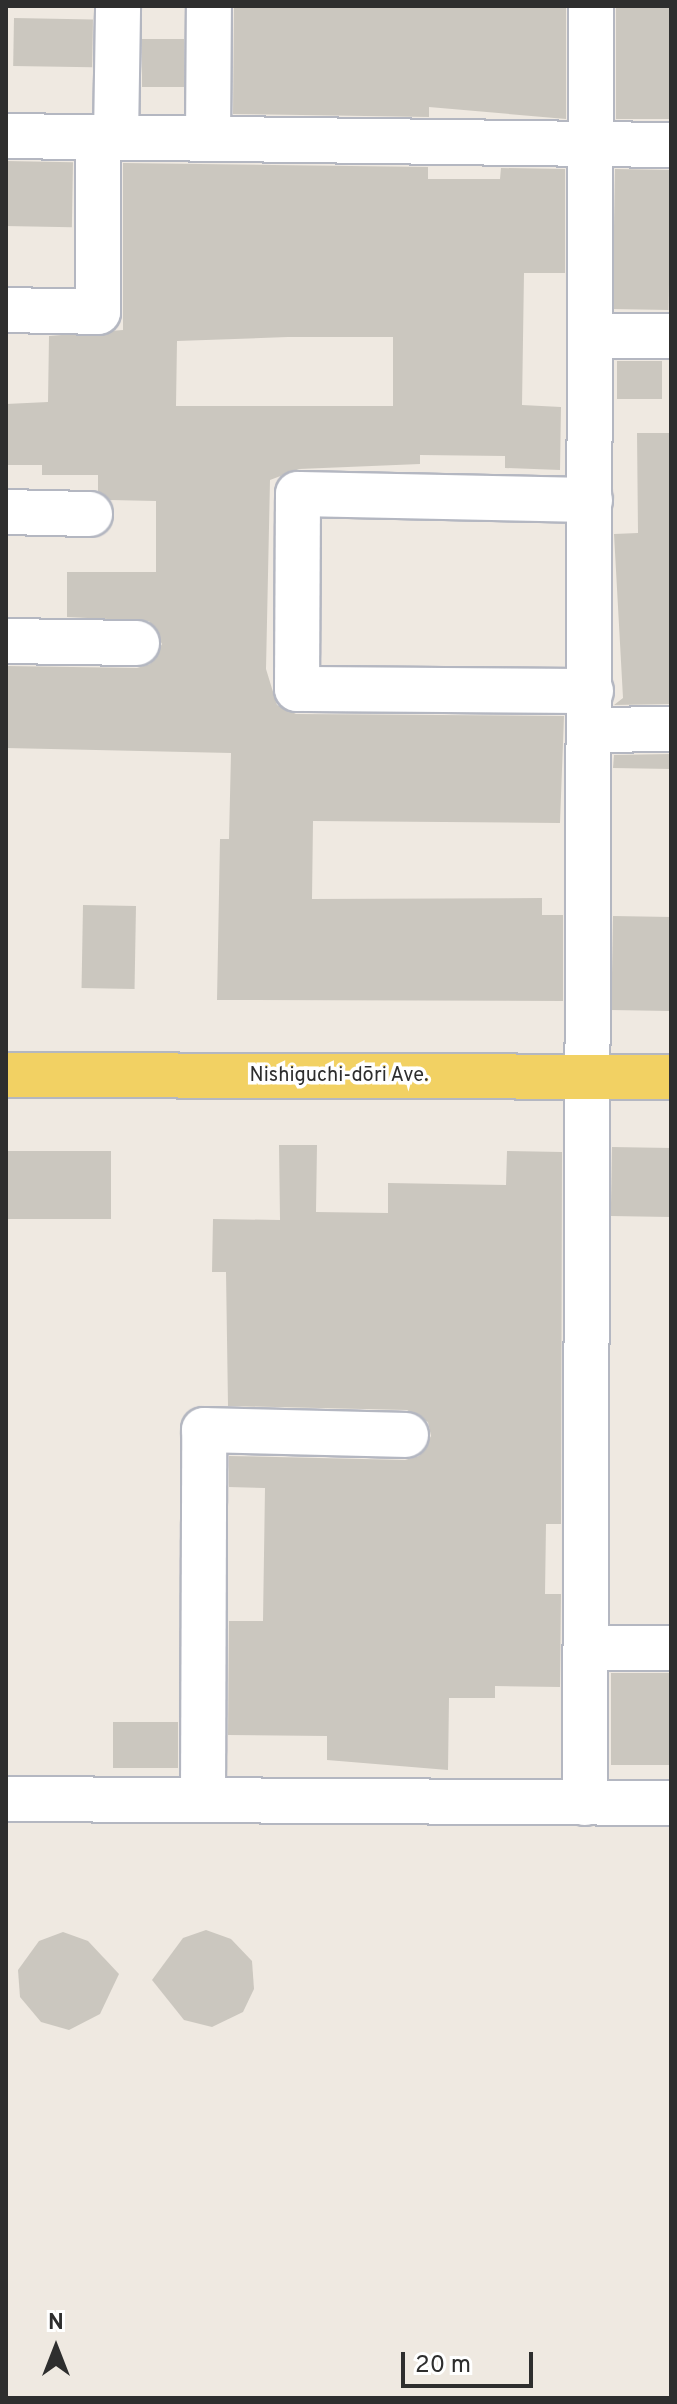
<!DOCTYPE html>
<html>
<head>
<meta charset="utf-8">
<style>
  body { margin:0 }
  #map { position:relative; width:677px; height:2404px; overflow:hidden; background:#efe9e1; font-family:Overpass,sans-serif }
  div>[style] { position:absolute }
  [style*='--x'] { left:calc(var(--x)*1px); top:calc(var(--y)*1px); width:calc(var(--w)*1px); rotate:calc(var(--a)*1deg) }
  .building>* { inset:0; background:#cbc7bf; transform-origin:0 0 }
  .roads { filter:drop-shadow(2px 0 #b4b7c1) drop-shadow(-2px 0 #b4b7c1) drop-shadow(0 2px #b4b7c1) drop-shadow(0 -2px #b4b7c1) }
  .minor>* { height:44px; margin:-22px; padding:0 22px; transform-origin:22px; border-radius:22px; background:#fff }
  .major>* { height:44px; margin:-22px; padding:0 22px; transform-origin:22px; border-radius:22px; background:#f2d163 }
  span { translate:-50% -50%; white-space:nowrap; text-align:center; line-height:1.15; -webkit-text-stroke:7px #fff; paint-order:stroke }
  .street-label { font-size:20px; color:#2e2e2e }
  .frame { position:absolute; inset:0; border:8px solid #2e2e2e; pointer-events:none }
  .north { position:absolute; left:16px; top:2308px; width:80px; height:80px; -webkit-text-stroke:6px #fff; paint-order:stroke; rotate:0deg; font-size:22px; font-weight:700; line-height:32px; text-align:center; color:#2e2e2e }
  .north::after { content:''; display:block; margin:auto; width:28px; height:36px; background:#2e2e2e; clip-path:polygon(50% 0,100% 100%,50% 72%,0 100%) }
  .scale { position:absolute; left:401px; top:2352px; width:132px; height:36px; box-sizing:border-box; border:4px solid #2e2e2e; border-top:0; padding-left:10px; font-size:24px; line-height:28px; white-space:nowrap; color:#2e2e2e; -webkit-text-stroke:6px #fff; paint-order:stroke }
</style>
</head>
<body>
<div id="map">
  <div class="building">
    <div style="clip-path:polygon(234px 6px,566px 6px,566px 119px,429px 107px,429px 117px,233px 114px)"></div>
    <div style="left:616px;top:6px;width:55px;height:113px"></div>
    <div style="left:14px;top:18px;width:79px;height:48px;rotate:1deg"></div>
    <div style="left:142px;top:39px;width:42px;height:48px"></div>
    <div style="left:6px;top:161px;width:67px;height:65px;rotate:1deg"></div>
    <div style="clip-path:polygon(evenodd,123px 163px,428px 167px,428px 179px,500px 179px,501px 168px,565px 169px,565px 273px,524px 273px,522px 405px,561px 407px,560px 470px,505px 468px,505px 456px,420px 455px,420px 464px,299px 469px,270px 480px,266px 669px,277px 705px,296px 714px,564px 716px,560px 823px,313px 821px,312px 899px,542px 898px,542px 915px,563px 915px,563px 1001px,217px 1000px,220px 839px,229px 839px,231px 753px,6px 748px,6px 666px,137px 668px,150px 664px,162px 644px,149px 621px,67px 617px,67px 572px,156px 572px,156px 501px,110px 500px,98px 491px,98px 475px,42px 475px,42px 465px,6px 465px,6px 404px,48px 402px,49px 336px,123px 330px,123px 163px,288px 337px,393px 337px,393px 406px,176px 406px,177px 341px,288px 337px)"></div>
    <div style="left:615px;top:169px;width:56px;height:140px;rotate:1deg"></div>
    <div style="left:617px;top:361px;width:45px;height:38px"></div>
    <div style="clip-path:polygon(637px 433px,671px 433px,671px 704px,614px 705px,623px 698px,614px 534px,638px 533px)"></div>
    <div style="clip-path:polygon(671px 754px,671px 769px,613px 768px,614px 755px)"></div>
    <div style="left:83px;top:905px;width:53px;height:83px;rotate:1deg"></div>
    <div style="left:613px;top:916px;width:58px;height:94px;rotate:1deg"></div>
    <div style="clip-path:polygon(279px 1145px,317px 1145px,316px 1212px,388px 1213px,388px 1183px,506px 1185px,507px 1151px,562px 1152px,561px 1524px,546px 1524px,545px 1594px,561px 1594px,560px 1687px,495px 1686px,495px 1698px,449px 1698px,448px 1770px,327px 1760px,327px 1736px,228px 1735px,229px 1621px,263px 1621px,265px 1488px,229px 1487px,229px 1456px,405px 1460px,419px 1456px,431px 1436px,428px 1422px,407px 1410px,228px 1406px,226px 1272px,212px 1272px,213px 1219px,280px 1220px)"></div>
    <div style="left:612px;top:1147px;width:59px;height:69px;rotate:1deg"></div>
    <div style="left:6px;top:1151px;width:105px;height:68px"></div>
    <div style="left:611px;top:1673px;width:60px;height:92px"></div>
    <div style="left:113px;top:1722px;width:65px;height:46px"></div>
    <div style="clip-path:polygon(206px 1930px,231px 1939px,252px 1961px,254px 1989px,243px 2012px,212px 2027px,184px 2020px,152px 1980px,183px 1938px)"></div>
    <div style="clip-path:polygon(63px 1932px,88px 1941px,119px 1974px,100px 2014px,69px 2030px,41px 2022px,20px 1997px,18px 1970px,39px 1941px)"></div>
  </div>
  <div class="roads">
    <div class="minor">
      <div style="--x:6;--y:136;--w:665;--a:0.78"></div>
      <div style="--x:116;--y:138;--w:132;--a:-89.1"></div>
      <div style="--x:208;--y:139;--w:133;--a:-89.6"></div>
      <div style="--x:6;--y:310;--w:92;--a:1.2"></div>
      <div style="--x:98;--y:312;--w:174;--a:-90"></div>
      <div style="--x:590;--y:336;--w:81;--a:0"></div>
      <div style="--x:590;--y:500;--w:292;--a:-178.8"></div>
      <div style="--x:298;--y:494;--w:195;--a:90.3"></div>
      <div style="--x:297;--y:689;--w:294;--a:0.4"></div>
      <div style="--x:6;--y:512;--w:84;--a:1.4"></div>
      <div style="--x:6;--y:641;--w:131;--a:0.9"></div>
      <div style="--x:591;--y:730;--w:80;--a:-0.7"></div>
      <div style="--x:586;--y:1648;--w:85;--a:0"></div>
      <div style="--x:6;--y:1799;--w:665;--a:0.34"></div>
      <div style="--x:203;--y:1800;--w:370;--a:-89.8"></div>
      <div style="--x:204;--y:1430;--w:202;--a:1.4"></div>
      <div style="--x:585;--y:1803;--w:1797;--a:-89.81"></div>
    </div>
    <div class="major">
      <div style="--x:6;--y:1075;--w:665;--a:0.17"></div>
    </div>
  </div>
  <div class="street-label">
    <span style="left:339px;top:1076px">Nishiguchi-dōri Ave.</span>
  </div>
  <div class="frame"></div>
  <div class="north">N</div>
  <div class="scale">20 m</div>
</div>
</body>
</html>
